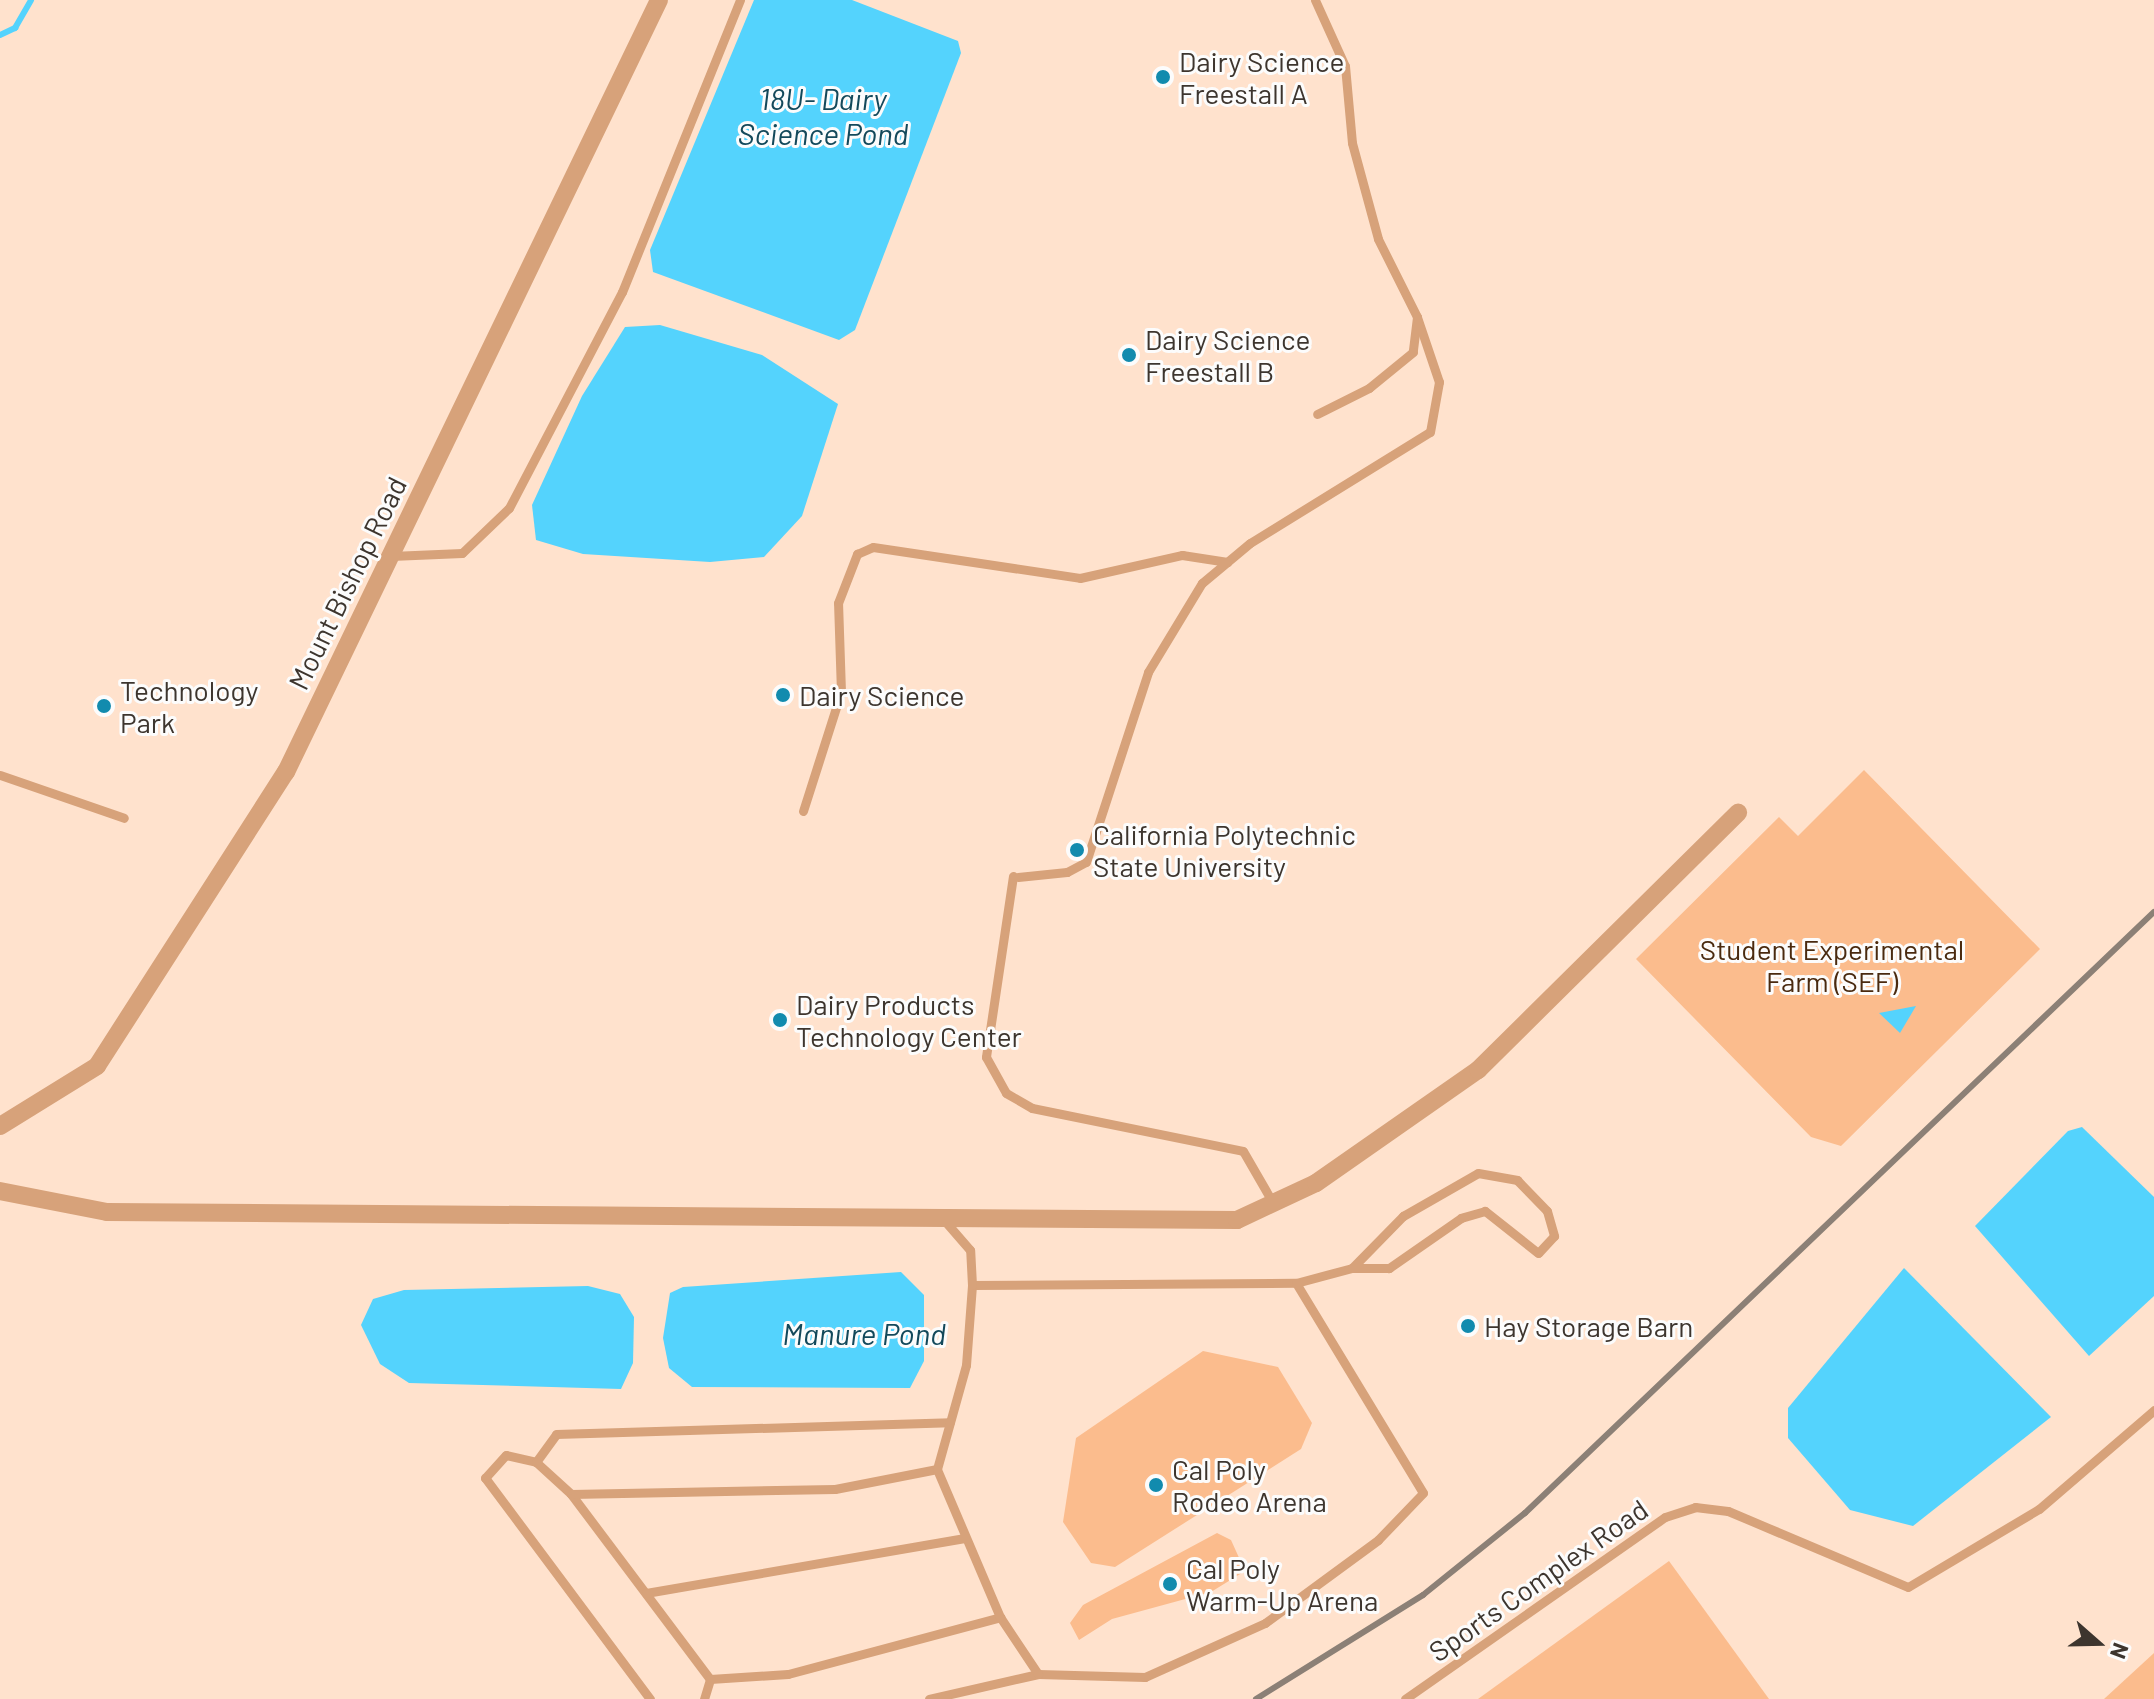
<!DOCTYPE html>
<html>
<head>
<meta charset="utf-8">
<style>
  body { margin:0 }
  #map { position:relative; width:2154px; height:1699px; overflow:hidden; background:#fdebde; font-family:Barlow,sans-serif }
  div>[style] { position:absolute }
  [style*='--x'] { left:calc(var(--x)*1px); top:calc(var(--y)*1px); width:calc(var(--w)*1px); rotate:calc(var(--a)*1deg) }
  .built>* { inset:0; background:#ffe2cd; transform-origin:0 0 }
  .green>* { inset:0; background:#fbbc8d }
  .water>* { inset:0; background:#54d3fd }
  .stream>* { height:6px; margin:-3px; padding:0 3px; transform-origin:3px; border-radius:3px; background:#54d3fd }
  .lane>* { height:9px; margin:-4.5px; padding:0 4.5px; transform-origin:4.5px; border-radius:4.5px; background:#d7a27a }
  .street>* { height:18px; margin:-9px; padding:0 9px; transform-origin:9px; border-radius:9px; background:#d7a27a }
  .rail>* { height:6px; margin:-3px; padding:0 3px; transform-origin:3px; border-radius:3px; background:#8c8076 }
  .dots>* { width:22px; height:22px; translate:-50% -50%; box-sizing:border-box; border:4px solid #fcfcfc; border-radius:50% }
  span { translate:-50% -50%; white-space:nowrap; text-align:center; line-height:1.15; -webkit-text-stroke:6px #fcfcfc; paint-order:stroke }
  .poi-label { font-size:28px; color:#3d352e }
  .left { translate:0 -50%; text-align:left }
  .street-label { font-size:28px; color:#3d352e }
  .park-label { font-size:28px; color:#4a2a0f }
  .water-label { font-size:30px; color:#13495b; font-style:italic }
  .north { position:absolute; left:2058px; top:1603px; width:80px; height:80px; -webkit-text-stroke:6px #fcfcfc; paint-order:stroke; rotate:110deg; font-size:22px; font-weight:700; line-height:32px; text-align:center; color:#3d352e }
  .north::after { content:''; display:block; margin:auto; width:28px; height:36px; background:#3d352e; clip-path:polygon(50% 0,100% 100%,50% 72%,0 100%) }
</style>
</head>
<body>
<div id="map">
  <div class="built">
    <div style="left:0;top:0;width:2154px;height:1699px"></div>
  </div>
  <div class="green">
    <div style="clip-path:polygon(1864px 770px,2040px 949px,1841px 1146px,1811px 1137px,1636px 959px,1779px 817px,1798px 836px)"></div>
    <div style="clip-path:polygon(1203px 1351px,1278px 1367px,1312px 1423px,1301px 1449px,1115px 1567px,1091px 1563px,1063px 1522px,1076px 1438px)"></div>
    <div style="clip-path:polygon(1217px 1533px,1231px 1540px,1245px 1571px,1211px 1592px,1112px 1619px,1079px 1640px,1070px 1623px,1083px 1605px)"></div>
    <div style="clip-path:polygon(1669px 1561px,1769px 1699px,1478px 1699px)"></div>
    <div style="clip-path:polygon(2154px 1653px,2154px 1699px,2104px 1699px)"></div>
  </div>
  <div class="water">
    <div style="clip-path:polygon(754px 0,852px 0,958px 41px,961px 53px,855px 330px,839px 340px,653px 272px,650px 250px)"></div>
    <div style="clip-path:polygon(660px 325px,762px 355px,838px 404px,802px 516px,764px 557px,710px 562px,583px 554px,536px 540px,532px 505px,582px 396px,625px 327px)"></div>
    <div style="clip-path:polygon(1916px 1006px,1900px 1033px,1879px 1013px)"></div>
    <div style="clip-path:polygon(2082px 1127px,2154px 1197px,2154px 1296px,2089px 1356px,1975px 1226px,2068px 1131px)"></div>
    <div style="clip-path:polygon(1904px 1268px,2051px 1417px,1913px 1526px,1850px 1510px,1788px 1438px,1788px 1408px)"></div>
    <div style="clip-path:polygon(901px 1272px,924px 1295px,924px 1361px,910px 1388px,692px 1387px,669px 1368px,663px 1338px,670px 1293px,683px 1287px)"></div>
    <div style="clip-path:polygon(588px 1286px,620px 1294px,634px 1317px,633px 1363px,621px 1389px,409px 1383px,380px 1364px,361px 1325px,373px 1299px,404px 1290px)"></div>
  </div>
  <div class="stream">
    <div style="--x:0;--y:35;--w:17;--a:-25"></div>
    <div style="--x:15;--y:28;--w:32;--a:-60"></div>
  </div>
  <div class="lane">
    <div style="--x:1315;--y:0;--w:72;--a:65.6"></div>
    <div style="--x:1345;--y:66;--w:77;--a:84.8"></div>
    <div style="--x:1352;--y:143;--w:99;--a:74.8"></div>
    <div style="--x:1378;--y:239;--w:87;--a:63.4"></div>
    <div style="--x:1417;--y:317;--w:35;--a:97"></div>
    <div style="--x:1413;--y:352;--w:57;--a:140.7"></div>
    <div style="--x:1369;--y:388;--w:58;--a:153.4"></div>
    <div style="--x:391;--y:556;--w:71;--a:-2.4"></div>
    <div style="--x:462;--y:553;--w:65;--a:-43.8"></div>
    <div style="--x:509;--y:508;--w:244;--a:-62.4"></div>
    <div style="--x:622;--y:292;--w:315;--a:-68"></div>
    <div style="--x:0;--y:775;--w:131;--a:19.1"></div>
    <div style="--x:803;--y:811;--w:125;--a:-72.3"></div>
    <div style="--x:841;--y:692;--w:89;--a:-91.9"></div>
    <div style="--x:838;--y:603;--w:53;--a:-68.8"></div>
    <div style="--x:857;--y:554;--w:17;--a:-24"></div>
    <div style="--x:873;--y:547;--w:209;--a:8.5"></div>
    <div style="--x:1080;--y:578;--w:105;--a:-12.7"></div>
    <div style="--x:1182;--y:555;--w:46;--a:8.8"></div>
    <div style="--x:1013;--y:876;--w:183;--a:98.5"></div>
    <div style="--x:986;--y:1057;--w:41;--a:60.9"></div>
    <div style="--x:1006;--y:1093;--w:30;--a:30"></div>
    <div style="--x:1032;--y:1108;--w:215;--a:11.5"></div>
    <div style="--x:1243;--y:1151;--w:60;--a:60"></div>
    <div style="--x:1018;--y:877;--w:49;--a:-5.8"></div>
    <div style="--x:1067;--y:872;--w:21;--a:-28"></div>
    <div style="--x:1086;--y:862;--w:200;--a:-71.9"></div>
    <div style="--x:1148;--y:672;--w:104;--a:-58.8"></div>
    <div style="--x:1202;--y:583;--w:62;--a:-39.8"></div>
    <div style="--x:1250;--y:543;--w:211;--a:-31.7"></div>
    <div style="--x:1430;--y:432;--w:51;--a:-79.8"></div>
    <div style="--x:1439;--y:382;--w:69;--a:-108.7"></div>
    <div style="--x:1296;--y:1283;--w:58;--a:-15"></div>
    <div style="--x:1352;--y:1268;--w:73;--a:-45.6"></div>
    <div style="--x:1403;--y:1216;--w:86;--a:-29.8"></div>
    <div style="--x:1478;--y:1173;--w:40;--a:10"></div>
    <div style="--x:1517;--y:1180;--w:43;--a:45.9"></div>
    <div style="--x:1547;--y:1211;--w:26;--a:74"></div>
    <div style="--x:1554;--y:1236;--w:23;--a:133"></div>
    <div style="--x:1538;--y:1253;--w:68;--a:-141.6"></div>
    <div style="--x:1485;--y:1211;--w:25;--a:164"></div>
    <div style="--x:1461;--y:1218;--w:88;--a:145.2"></div>
    <div style="--x:1389;--y:1268;--w:37;--a:180"></div>
    <div style="--x:972;--y:1285;--w:324;--a:-0.4"></div>
    <div style="--x:1296;--y:1283;--w:245;--a:58.8"></div>
    <div style="--x:1423;--y:1493;--w:65;--a:133.8"></div>
    <div style="--x:1378;--y:1540;--w:140;--a:143.7"></div>
    <div style="--x:1265;--y:1623;--w:132;--a:155.8"></div>
    <div style="--x:1145;--y:1677;--w:107;--a:-178.4"></div>
    <div style="--x:536;--y:1462;--w:34;--a:-54"></div>
    <div style="--x:556;--y:1434;--w:394;--a:-1.7"></div>
    <div style="--x:571;--y:1494;--w:231;--a:53.1"></div>
    <div style="--x:710;--y:1679;--w:78;--a:-3.7"></div>
    <div style="--x:788;--y:1674;--w:220;--a:-15"></div>
    <div style="--x:646;--y:1593;--w:322;--a:-9.8"></div>
    <div style="--x:650;--y:1699;--w:276;--a:-126.7"></div>
    <div style="--x:485;--y:1478;--w:31;--a:-48"></div>
    <div style="--x:506;--y:1455;--w:31;--a:13"></div>
    <div style="--x:536;--y:1462;--w:47;--a:42.4"></div>
    <div style="--x:571;--y:1494;--w:264;--a:-1.1"></div>
    <div style="--x:835;--y:1489;--w:104;--a:-11.1"></div>
    <div style="--x:704;--y:1699;--w:21;--a:-73"></div>
    <div style="--x:929;--y:1699;--w:112;--a:-12.9"></div>
    <div style="--x:1038;--y:1674;--w:69;--a:-123.7"></div>
    <div style="--x:1000;--y:1617;--w:161;--a:-113.1"></div>
    <div style="--x:937;--y:1469;--w:108;--a:-74.4"></div>
    <div style="--x:966;--y:1365;--w:80;--a:-85.7"></div>
    <div style="--x:972;--y:1285;--w:35;--a:-93"></div>
    <div style="--x:970;--y:1250;--w:40;--a:-131"></div>
    <div style="--x:1405;--y:1699;--w:317;--a:-35"></div>
    <div style="--x:1665;--y:1517;--w:32;--a:-18"></div>
    <div style="--x:1695;--y:1507;--w:33;--a:7"></div>
    <div style="--x:1728;--y:1511;--w:195;--a:22.9"></div>
    <div style="--x:1908;--y:1587;--w:152;--a:-30.8"></div>
    <div style="--x:2039;--y:1509;--w:152;--a:-40.7"></div>
  </div>
  <div class="street">
    <div style="--x:0;--y:1126;--w:114;--a:-31.7"></div>
    <div style="--x:97;--y:1066;--w:350;--a:-57.3"></div>
    <div style="--x:286;--y:772;--w:857;--a:-64.21"></div>
    <div style="--x:0;--y:1191;--w:109;--a:11.1"></div>
    <div style="--x:107;--y:1212;--w:1130;--a:0.41"></div>
    <div style="--x:1237;--y:1220;--w:87;--a:-25.1"></div>
    <div style="--x:1316;--y:1183;--w:198;--a:-34.9"></div>
    <div style="--x:1478;--y:1070;--w:366;--a:-44.7"></div>
  </div>
  <div class="rail">
    <div style="--x:1256;--y:1699;--w:197;--a:-31.9"></div>
    <div style="--x:1423;--y:1595;--w:131;--a:-38.8"></div>
    <div style="--x:1525;--y:1513;--w:870;--a:-43.7"></div>
  </div>
  <div class="dots">
    <div style="left:1163px;top:77px;background:#128bae"></div>
    <div style="left:1129px;top:355px;background:#128bae"></div>
    <div style="left:783px;top:695px;background:#128bae"></div>
    <div style="left:104px;top:706px;background:#128bae"></div>
    <div style="left:1077px;top:850px;background:#128bae"></div>
    <div style="left:780px;top:1020px;background:#128bae"></div>
    <div style="left:1468px;top:1326px;background:#128bae"></div>
    <div style="left:1156px;top:1485px;background:#128bae"></div>
    <div style="left:1170px;top:1584px;background:#128bae"></div>
  </div>
  <div class="poi-label">
    <span class="left" style="left:1179px;top:77px">Dairy Science<br>Freestall A</span>
    <span class="left" style="left:1145px;top:355px">Dairy Science<br>Freestall B</span>
    <span class="left" style="left:120px;top:706px">Technology<br>Park</span>
    <span class="left" style="left:799px;top:695px">Dairy Science</span>
    <span class="left" style="left:1093px;top:850px">California Polytechnic<br>State University</span>
    <span class="left" style="left:796px;top:1020px">Dairy Products<br>Technology Center</span>
    <span class="left" style="left:1484px;top:1326px">Hay Storage Barn</span>
    <span class="left" style="left:1172px;top:1485px">Cal Poly<br>Rodeo Arena</span>
    <span class="left" style="left:1186px;top:1584px">Cal Poly<br>Warm-Up Arena</span>
  </div>
  <div class="street-label">
    <span style="left:347px;top:583px;rotate:-64deg">Mount Bishop Road</span>
    <span style="left:1538px;top:1580px;rotate:-35deg">Sports Complex Road</span>
  </div>
  <div class="park-label">
    <span style="left:1832px;top:965px">Student Experimental<br>Farm (SEF)</span>
  </div>
  <div class="water-label">
    <span style="left:823px;top:115px">18U- Dairy<br>Science Pond</span>
    <span style="left:864px;top:1333px">Manure Pond</span>
  </div>
  <div class="north">N</div>
</div>
</body>
</html>
